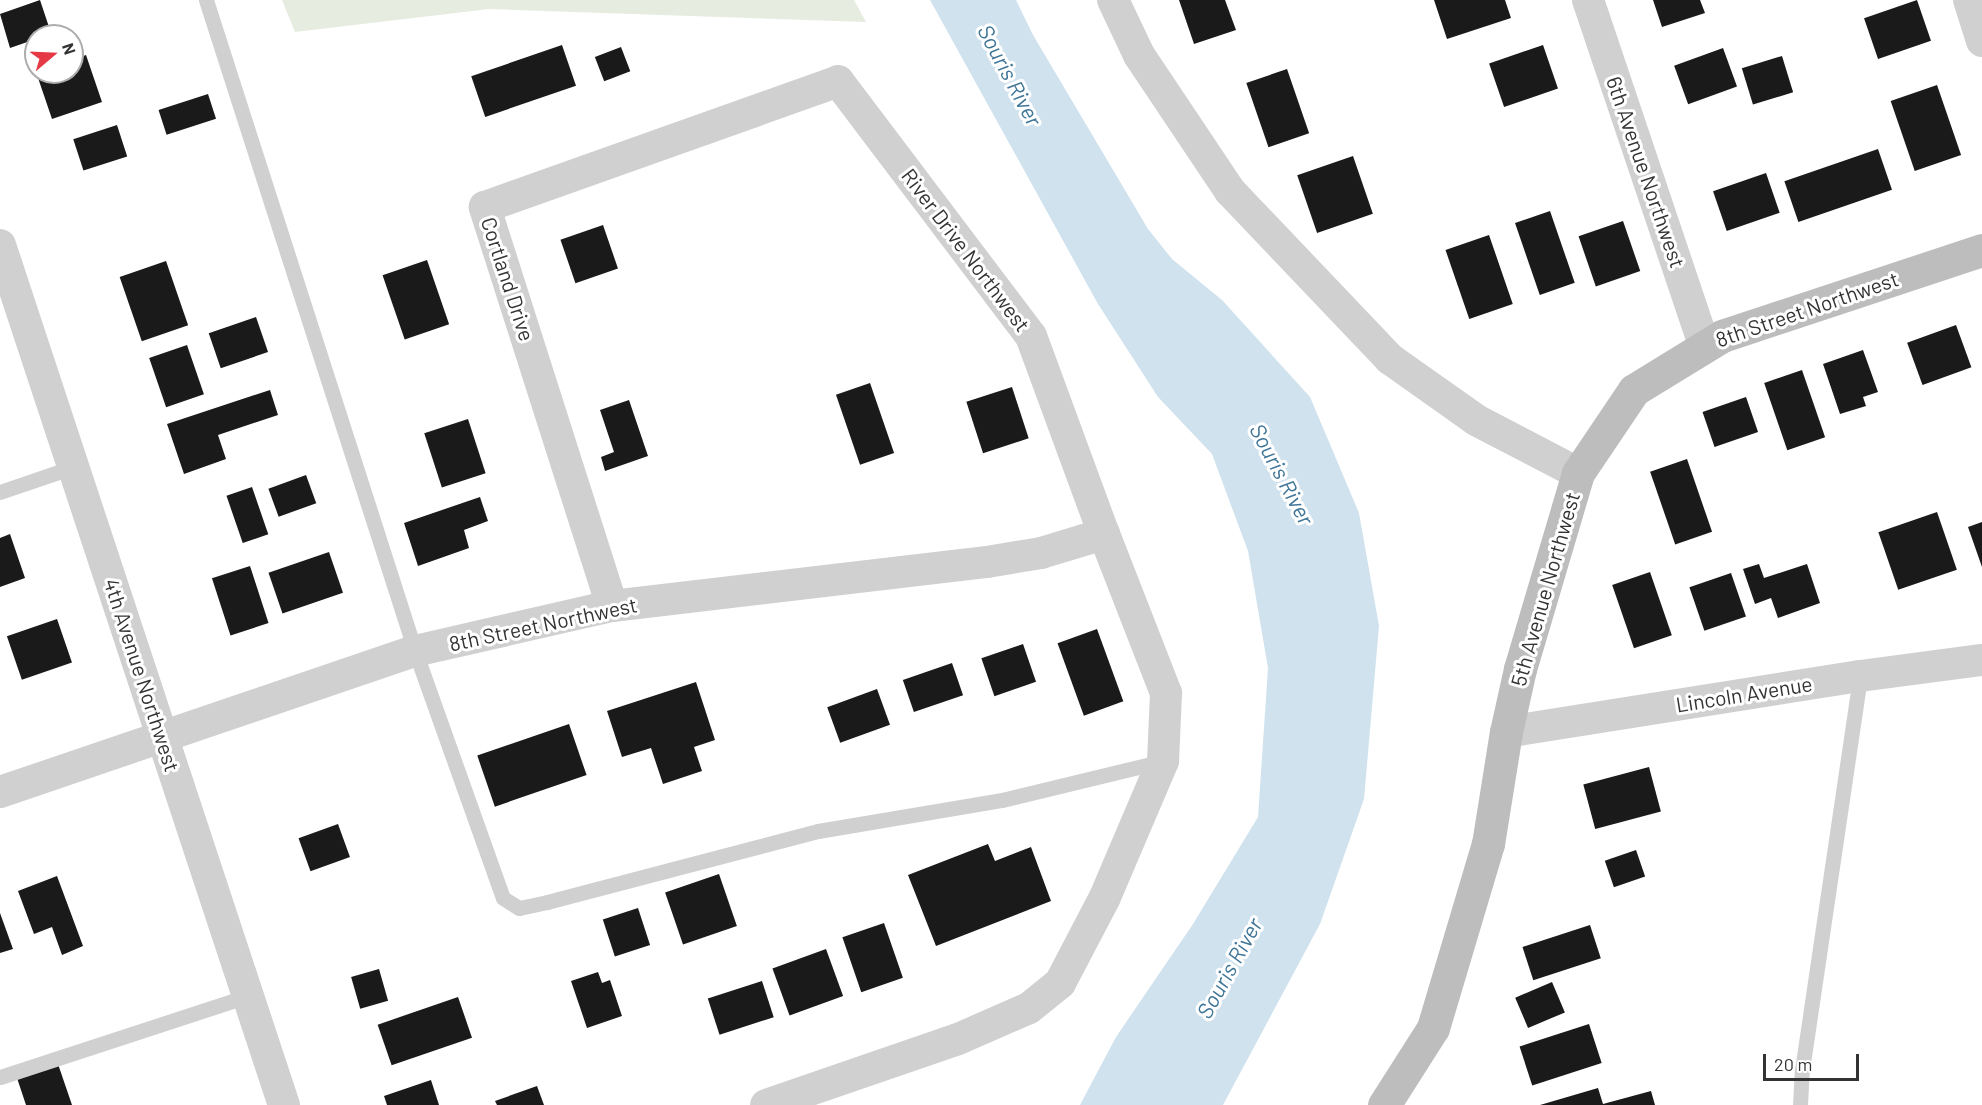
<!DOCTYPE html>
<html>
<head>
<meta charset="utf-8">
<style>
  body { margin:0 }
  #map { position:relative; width:1982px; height:1105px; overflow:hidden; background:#fff; font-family:Barlow,sans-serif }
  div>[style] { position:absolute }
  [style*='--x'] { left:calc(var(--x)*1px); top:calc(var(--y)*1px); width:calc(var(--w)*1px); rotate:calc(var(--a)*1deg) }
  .green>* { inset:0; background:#e6ecdf }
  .water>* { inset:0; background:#cfe2ee }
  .building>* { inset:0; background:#1a1a1a; transform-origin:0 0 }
  .lane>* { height:15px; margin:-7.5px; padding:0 7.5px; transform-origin:7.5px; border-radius:7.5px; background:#d0d0d0 }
  .street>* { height:32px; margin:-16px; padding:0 16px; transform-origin:16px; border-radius:16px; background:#d0d0d0 }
  .secondary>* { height:33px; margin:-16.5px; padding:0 16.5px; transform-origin:16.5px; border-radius:16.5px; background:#bdbdbd }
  span { translate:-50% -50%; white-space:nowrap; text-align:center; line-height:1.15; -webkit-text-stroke:6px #fff; paint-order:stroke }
  .street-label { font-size:21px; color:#333 }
  .water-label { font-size:22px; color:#3f7597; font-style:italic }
  .north { position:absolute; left:24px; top:24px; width:60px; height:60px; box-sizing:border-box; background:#fff; border:2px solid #adadad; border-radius:50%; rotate:71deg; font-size:16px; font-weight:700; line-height:24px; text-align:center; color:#333 }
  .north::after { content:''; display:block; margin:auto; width:21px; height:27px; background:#e63946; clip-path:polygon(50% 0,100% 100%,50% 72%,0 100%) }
  .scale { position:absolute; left:1763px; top:1054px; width:96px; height:27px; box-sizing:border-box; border:3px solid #333; border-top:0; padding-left:8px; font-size:18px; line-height:21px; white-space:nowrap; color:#333; -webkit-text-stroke:4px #fff; paint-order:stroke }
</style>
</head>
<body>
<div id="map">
  <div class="green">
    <div style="clip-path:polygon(282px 0,854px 0,866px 22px,489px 9px,295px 32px)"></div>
  </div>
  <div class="water">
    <div style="clip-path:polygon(930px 0,1016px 0,1033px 35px,1148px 229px,1172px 259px,1222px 300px,1310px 397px,1359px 513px,1379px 626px,1364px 799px,1320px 924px,1223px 1105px,1080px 1105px,1116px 1037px,1193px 924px,1258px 817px,1268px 668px,1248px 551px,1212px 454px,1158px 397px,1098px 304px)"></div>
  </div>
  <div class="building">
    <div style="clip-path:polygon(40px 0,51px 33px,36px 36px,36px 39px,10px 48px,0 14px)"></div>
    <div style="clip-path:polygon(1179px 0,1225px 0,1236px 30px,1194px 44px)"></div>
    <div style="clip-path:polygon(1434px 0,1505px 0,1511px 18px,1447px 39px)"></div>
    <div style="clip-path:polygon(1653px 0,1700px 0,1705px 13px,1662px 27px)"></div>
    <div style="left:1917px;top:0;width:43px;height:56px;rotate:71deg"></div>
    <div style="left:562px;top:45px;width:43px;height:96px;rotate:71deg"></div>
    <div style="left:1543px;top:45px;width:46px;height:57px;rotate:71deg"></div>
    <div style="left:621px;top:47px;width:26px;height:28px;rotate:69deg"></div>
    <div style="left:1723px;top:48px;width:41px;height:52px;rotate:70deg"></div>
    <div style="clip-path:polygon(86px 55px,102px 102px,52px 119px,36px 72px,72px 72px,72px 60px)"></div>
    <div style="left:1782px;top:56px;width:38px;height:42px;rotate:73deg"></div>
    <div style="left:1287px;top:69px;width:68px;height:43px;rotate:71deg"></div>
    <div style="left:1937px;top:85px;width:74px;height:49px;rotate:71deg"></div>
    <div style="left:208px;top:94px;width:26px;height:52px;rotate:72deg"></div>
    <div style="left:117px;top:125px;width:33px;height:46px;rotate:72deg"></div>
    <div style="left:1878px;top:149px;width:43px;height:99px;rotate:71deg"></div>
    <div style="left:1353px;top:156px;width:61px;height:59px;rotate:71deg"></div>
    <div style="left:1766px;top:173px;width:42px;height:56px;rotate:71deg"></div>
    <div style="left:1550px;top:211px;width:76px;height:37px;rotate:71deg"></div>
    <div style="left:1623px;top:221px;width:53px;height:47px;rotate:71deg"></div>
    <div style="left:603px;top:225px;width:46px;height:45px;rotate:71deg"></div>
    <div style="left:1489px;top:235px;width:73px;height:46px;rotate:71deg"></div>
    <div style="left:427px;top:260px;width:68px;height:47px;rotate:71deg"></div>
    <div style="left:166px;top:261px;width:68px;height:49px;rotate:71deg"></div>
    <div style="left:256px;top:317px;width:37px;height:50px;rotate:71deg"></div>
    <div style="left:1956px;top:325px;width:45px;height:52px;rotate:70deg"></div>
    <div style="left:187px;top:345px;width:52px;height:40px;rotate:71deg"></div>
    <div style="clip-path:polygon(1863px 350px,1878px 392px,1863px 397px,1866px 406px,1840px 414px,1823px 364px)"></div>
    <div style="left:1802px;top:370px;width:71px;height:40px;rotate:71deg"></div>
    <div style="left:870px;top:383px;width:74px;height:36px;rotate:71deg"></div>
    <div style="left:1012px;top:387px;width:54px;height:48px;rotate:72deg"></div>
    <div style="clip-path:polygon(270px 390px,278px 415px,218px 435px,226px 459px,184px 474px,167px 424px)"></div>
    <div style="left:1746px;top:397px;width:37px;height:46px;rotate:71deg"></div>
    <div style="clip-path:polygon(629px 400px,648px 456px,605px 471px,601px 457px,614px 452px,600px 410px)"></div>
    <div style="left:468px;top:419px;width:57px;height:46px;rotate:72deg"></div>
    <div style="left:1687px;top:459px;width:77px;height:39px;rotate:71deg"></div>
    <div style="left:306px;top:475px;width:30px;height:40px;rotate:70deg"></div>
    <div style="left:252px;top:487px;width:50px;height:27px;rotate:71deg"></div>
    <div style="clip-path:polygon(480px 497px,488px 521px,464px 530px,469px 548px,418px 566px,404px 523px)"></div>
    <div style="left:1937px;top:512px;width:61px;height:62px;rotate:71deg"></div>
    <div style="clip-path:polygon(1982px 522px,1982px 567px,1968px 527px)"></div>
    <div style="clip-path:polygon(10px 534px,25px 578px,0 587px,0 538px)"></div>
    <div style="left:329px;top:552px;width:43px;height:64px;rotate:71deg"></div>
    <div style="clip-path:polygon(1759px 564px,1764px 578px,1807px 564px,1820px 603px,1778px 618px,1771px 598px,1755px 604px,1743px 569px)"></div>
    <div style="left:250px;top:566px;width:60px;height:40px;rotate:72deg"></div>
    <div style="left:1650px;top:572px;width:67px;height:40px;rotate:71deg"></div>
    <div style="left:1731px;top:573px;width:46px;height:44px;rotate:71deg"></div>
    <div style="left:57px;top:619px;width:46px;height:53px;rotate:71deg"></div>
    <div style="left:1097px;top:629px;width:77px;height:42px;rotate:70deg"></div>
    <div style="left:1023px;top:644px;width:40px;height:44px;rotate:71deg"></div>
    <div style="left:952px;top:663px;width:34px;height:52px;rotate:71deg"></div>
    <div style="clip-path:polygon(696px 682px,715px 740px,694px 747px,702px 771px,663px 784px,651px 748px,622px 757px,607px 711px)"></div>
    <div style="left:877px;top:689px;width:38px;height:53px;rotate:70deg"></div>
    <div style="left:569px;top:724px;width:54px;height:97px;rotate:71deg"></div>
    <div style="left:1649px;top:767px;width:46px;height:68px;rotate:75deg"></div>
    <div style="left:338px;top:824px;width:35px;height:42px;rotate:70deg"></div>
    <div style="clip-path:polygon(988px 844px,995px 861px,1031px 847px,1051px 901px,936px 946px,908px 875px)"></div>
    <div style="left:1636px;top:850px;width:28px;height:33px;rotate:71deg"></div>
    <div style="left:719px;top:874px;width:55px;height:57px;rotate:71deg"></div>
    <div style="clip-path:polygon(57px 876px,83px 946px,62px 955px,52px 927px,34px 934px,18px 891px)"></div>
    <div style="left:638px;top:908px;width:39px;height:37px;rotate:72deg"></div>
    <div style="clip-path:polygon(0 913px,13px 949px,0 953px)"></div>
    <div style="left:884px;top:923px;width:58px;height:44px;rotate:71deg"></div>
    <div style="left:1590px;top:925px;width:35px;height:71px;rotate:72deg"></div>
    <div style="left:826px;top:949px;width:50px;height:57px;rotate:70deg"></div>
    <div style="left:379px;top:969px;width:33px;height:29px;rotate:74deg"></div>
    <div style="clip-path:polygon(598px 972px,602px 983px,610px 980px,622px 1016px,587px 1028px,571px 981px)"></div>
    <div style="left:762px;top:981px;width:38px;height:57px;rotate:72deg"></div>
    <div style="left:1552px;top:982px;width:33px;height:40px;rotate:67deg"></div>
    <div style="left:458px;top:997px;width:43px;height:85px;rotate:71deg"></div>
    <div style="left:1589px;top:1024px;width:41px;height:73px;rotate:72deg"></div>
    <div style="clip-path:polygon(58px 1064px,72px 1105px,26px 1105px,17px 1078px)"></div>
    <div style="clip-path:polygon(431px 1080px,439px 1105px,387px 1105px,384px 1096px)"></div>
    <div style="clip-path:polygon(537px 1086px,544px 1105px,497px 1105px,495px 1101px)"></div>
    <div style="clip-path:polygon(1598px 1088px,1603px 1104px,1651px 1091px,1655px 1105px,1540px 1105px)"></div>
  </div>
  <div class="lane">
    <div style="--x:206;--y:0;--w:684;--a:72.2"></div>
    <div style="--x:415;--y:651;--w:262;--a:70.4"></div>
    <div style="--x:503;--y:898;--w:19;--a:32"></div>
    <div style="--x:519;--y:908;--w:29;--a:-12"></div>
    <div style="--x:547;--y:902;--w:280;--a:-14.7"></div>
    <div style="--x:818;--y:831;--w:187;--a:-9.6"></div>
    <div style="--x:1002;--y:800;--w:166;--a:-13.6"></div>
    <div style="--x:0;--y:492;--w:77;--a:-18.9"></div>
    <div style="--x:0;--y:1077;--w:261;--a:-18.1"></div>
    <div style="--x:1800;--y:1105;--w:35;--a:-87"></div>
    <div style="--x:1802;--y:1070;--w:398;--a:-81.6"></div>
  </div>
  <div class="street">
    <div style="--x:1113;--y:0;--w:61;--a:64.7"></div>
    <div style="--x:1139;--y:55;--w:164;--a:56.2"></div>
    <div style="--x:1230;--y:191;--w:232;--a:46.4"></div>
    <div style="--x:1390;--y:359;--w:105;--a:35.3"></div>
    <div style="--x:1476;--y:420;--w:115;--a:27.5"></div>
    <div style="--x:1588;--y:0;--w:364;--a:71.4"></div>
    <div style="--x:1969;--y:0;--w:43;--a:72.4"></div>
    <div style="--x:0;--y:245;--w:906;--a:71.73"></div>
    <div style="--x:612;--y:606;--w:419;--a:-107.7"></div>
    <div style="--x:485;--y:207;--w:375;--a:-19.6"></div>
    <div style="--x:838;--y:81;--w:320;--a:52.9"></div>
    <div style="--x:1031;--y:336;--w:211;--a:69.8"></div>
    <div style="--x:1104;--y:534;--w:171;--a:68.7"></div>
    <div style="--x:1166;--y:693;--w:68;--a:92.5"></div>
    <div style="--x:1163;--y:761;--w:150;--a:113.1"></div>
    <div style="--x:1104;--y:899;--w:95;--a:117.6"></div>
    <div style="--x:1060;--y:983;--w:40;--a:141"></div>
    <div style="--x:1029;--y:1008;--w:77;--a:156.4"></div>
    <div style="--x:958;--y:1039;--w:203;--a:161"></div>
    <div style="--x:1506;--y:732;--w:358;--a:-9"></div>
    <div style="--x:1860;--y:676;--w:123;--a:-7.5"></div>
    <div style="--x:0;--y:792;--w:438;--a:-18.8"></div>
    <div style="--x:415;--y:651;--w:202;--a:-12.9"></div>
    <div style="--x:612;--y:606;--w:378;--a:-6.7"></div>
    <div style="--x:987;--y:562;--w:55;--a:-9.5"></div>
    <div style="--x:1041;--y:553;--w:66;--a:-16.8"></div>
  </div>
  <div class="secondary">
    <div style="--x:1384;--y:1105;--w:91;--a:-57.5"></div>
    <div style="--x:1433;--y:1028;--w:192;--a:-73.4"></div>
    <div style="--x:1488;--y:844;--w:113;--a:-80.9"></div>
    <div style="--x:1506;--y:732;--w:65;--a:-77.5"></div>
    <div style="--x:1520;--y:669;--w:204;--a:-73.5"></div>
    <div style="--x:1578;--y:473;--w:100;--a:-56"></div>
    <div style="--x:1634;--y:390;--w:103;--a:-31.5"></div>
    <div style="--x:1722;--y:336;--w:274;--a:-18.3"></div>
  </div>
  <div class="street-label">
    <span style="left:1646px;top:172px;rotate:71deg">6th Avenue Northwest</span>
    <span style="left:966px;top:250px;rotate:53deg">River Drive Northwest</span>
    <span style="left:508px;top:279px;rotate:72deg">Cortland Drive</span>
    <span style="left:1807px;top:309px;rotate:-19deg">8th Street Northwest</span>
    <span style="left:1545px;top:589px;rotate:-74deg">5th Avenue Northwest</span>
    <span style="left:543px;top:624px;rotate:-12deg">8th Street Northwest</span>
    <span style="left:142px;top:675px;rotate:72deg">4th Avenue Northwest</span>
    <span style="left:1744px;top:694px;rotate:-9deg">Lincoln Avenue</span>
  </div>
  <div class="water-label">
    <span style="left:1010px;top:75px;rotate:62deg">Souris River</span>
    <span style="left:1282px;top:474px;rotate:62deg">Souris River</span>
    <span style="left:1229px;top:968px;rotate:-61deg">Souris River</span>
  </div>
  <div class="north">N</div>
  <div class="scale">20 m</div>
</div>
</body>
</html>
